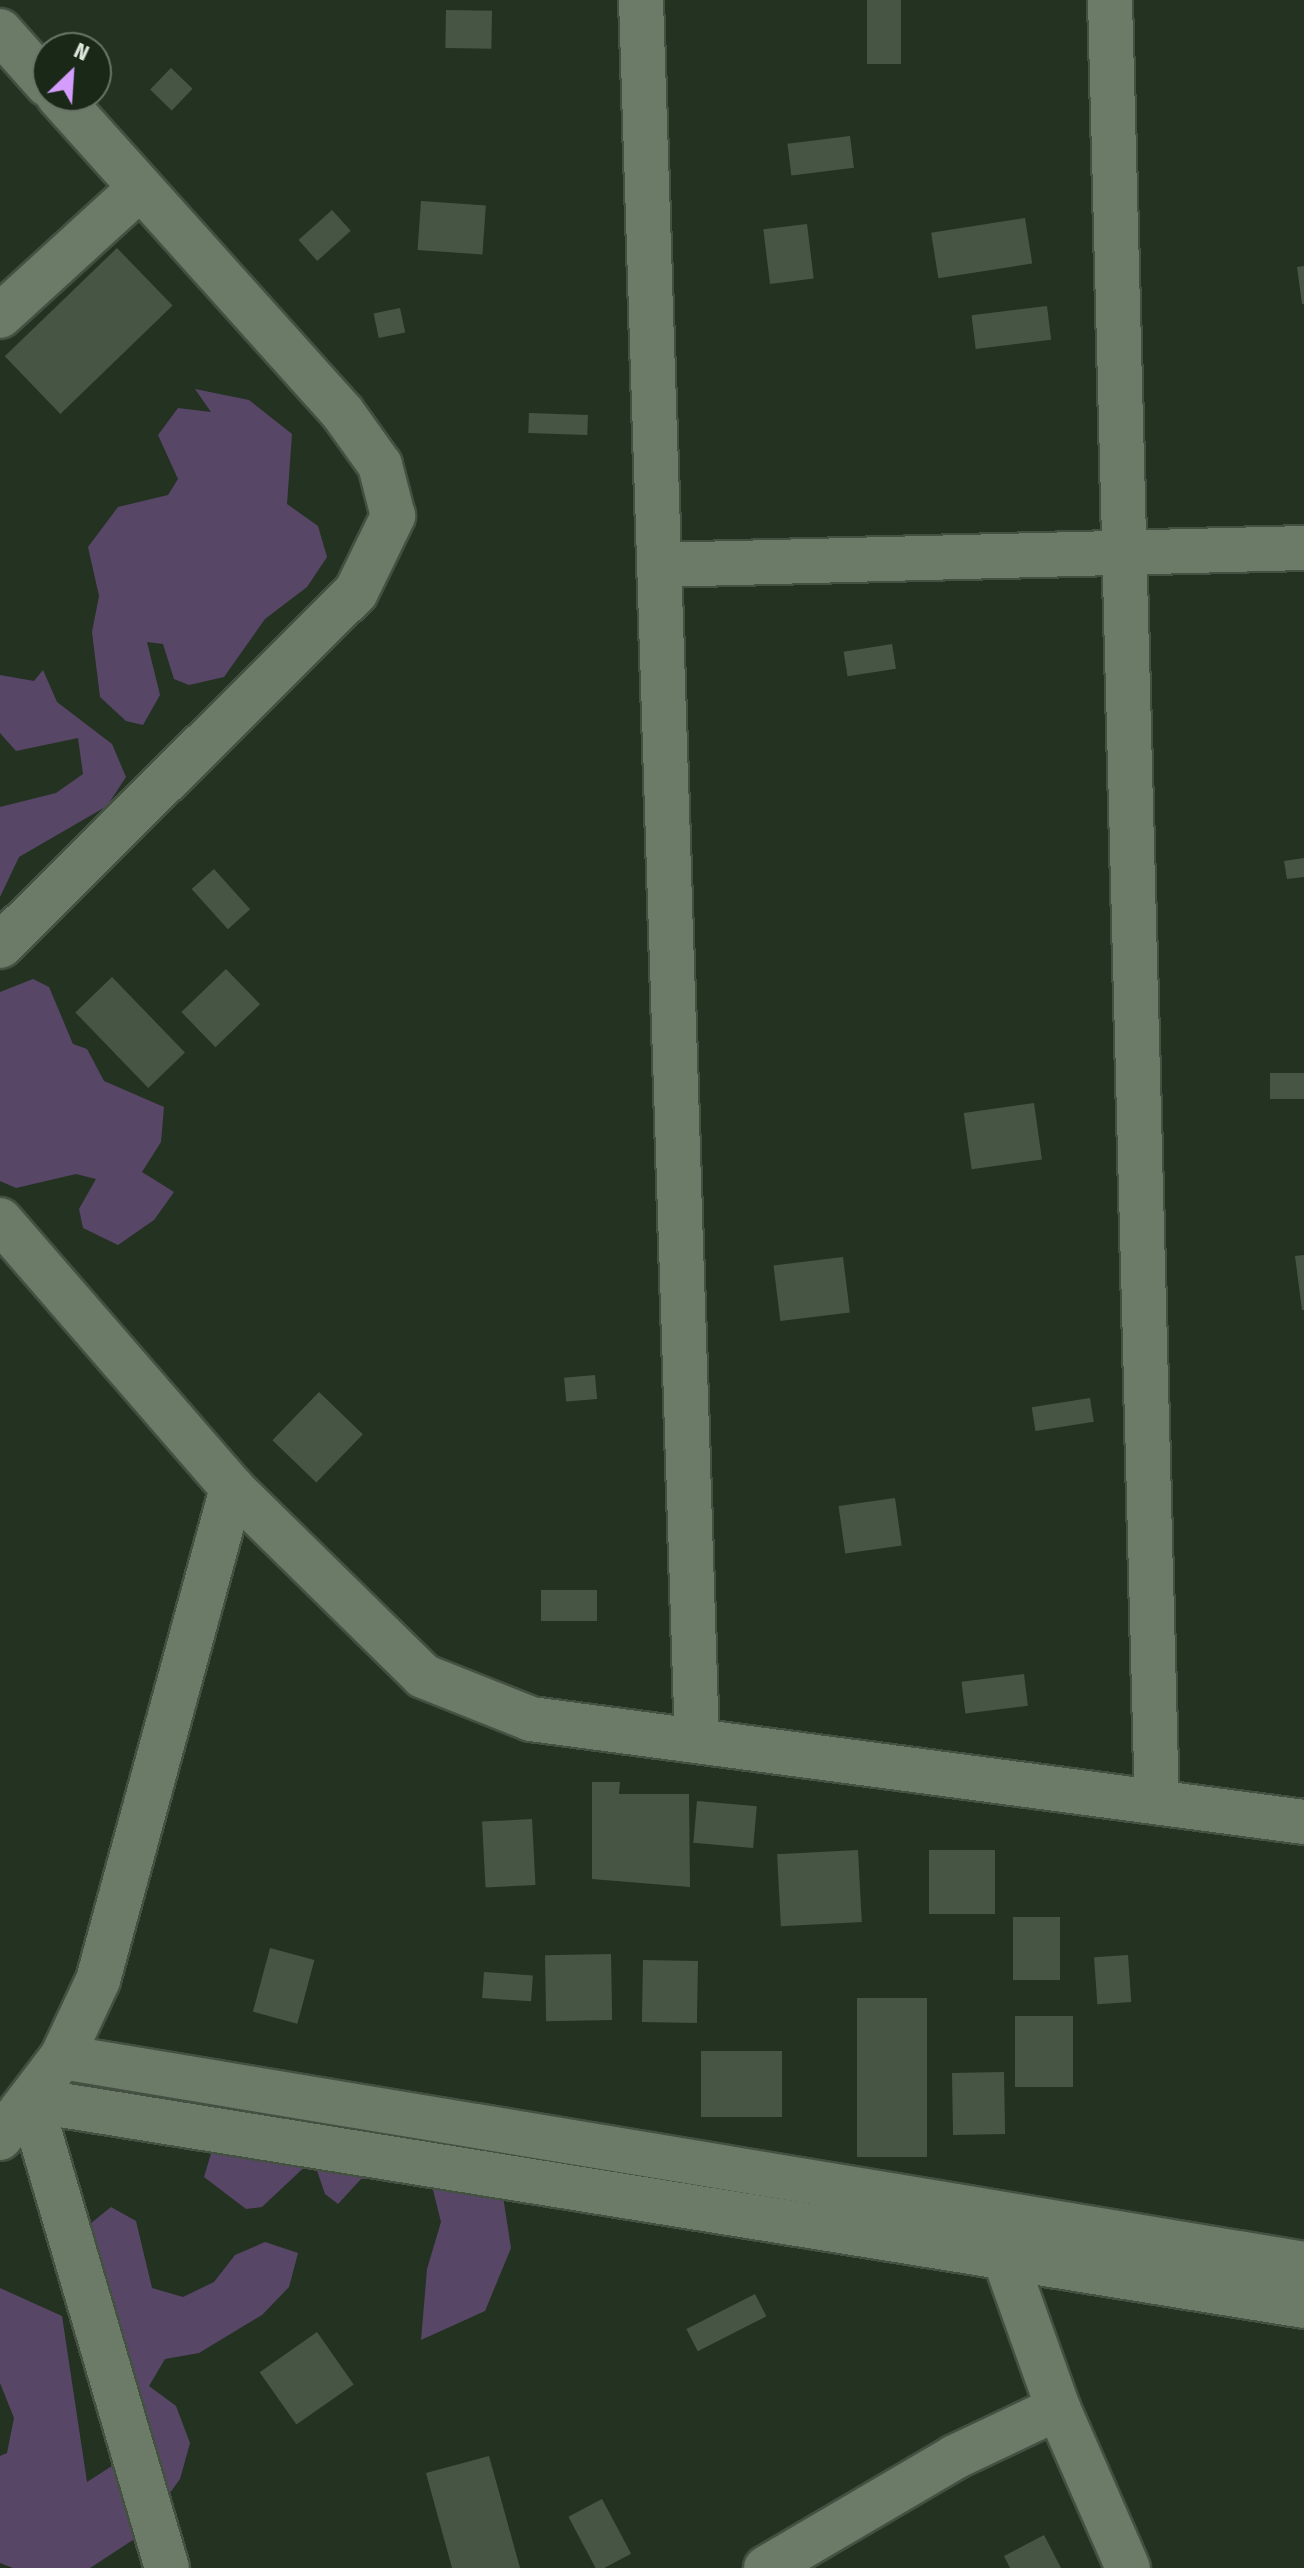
<!DOCTYPE html>
<html>
<head>
<meta charset="utf-8">
<style>
  body { margin:0 }
  #map { position:relative; width:1304px; height:2568px; overflow:hidden; background:#243222; font-family:"Fira Sans Condensed",sans-serif }
  div>[style] { position:absolute }
  [style*='--x'] { left:calc(var(--x)*1px); top:calc(var(--y)*1px); width:calc(var(--w)*1px); rotate:calc(var(--a)*1deg) }
  .green>* { inset:0; background:#584667 }
  .building>* { inset:0; background:#475644; transform-origin:0 0 }
  .roads { filter:drop-shadow(2px 0 #445042) drop-shadow(-2px 0 #445042) drop-shadow(0 2px #445042) drop-shadow(0 -2px #445042) }
  .street>* { height:44px; margin:-22px; padding:0 22px; transform-origin:22px; border-radius:22px; background:#6b7b68 }
  span { translate:-50% -50%; white-space:nowrap; text-align:center; line-height:1.15; -webkit-text-stroke:7px #1a2818; paint-order:stroke }
  .north { position:absolute; left:32px; top:32px; width:80px; height:80px; box-sizing:border-box; background:#1a2818; border:2px solid #697567; border-radius:50%; rotate:25deg; font-size:22px; font-weight:700; line-height:32px; text-align:center; color:#dfe8dd }
  .north::after { content:''; display:block; margin:auto; width:28px; height:36px; background:#d39cfd; clip-path:polygon(50% 0,100% 100%,50% 72%,0 100%) }
</style>
</head>
<body>
<div id="map">
  <div class="green">
    <div style="clip-path:polygon(195px 389px,249px 400px,292px 434px,287px 504px,318px 526px,327px 557px,307px 587px,265px 619px,224px 677px,189px 685px,174px 679px,163px 644px,147px 642px,160px 695px,143px 725px,126px 721px,100px 697px,92px 632px,99px 596px,88px 547px,118px 507px,168px 495px,178px 479px,158px 435px,178px 408px,211px 412px)"></div>
    <div style="clip-path:polygon(43px 670px,57px 702px,112px 744px,126px 777px,107px 806px,19px 857px,0 897px,0 807px,56px 793px,83px 774px,78px 738px,16px 751px,0 733px,0 675px,34px 681px)"></div>
    <div style="clip-path:polygon(33px 979px,49px 987px,73px 1044px,87px 1049px,104px 1081px,164px 1107px,161px 1142px,142px 1172px,174px 1192px,154px 1220px,118px 1245px,83px 1228px,79px 1209px,96px 1179px,76px 1174px,16px 1188px,0 1181px,0 992px)"></div>
    <div style="clip-path:polygon(213px 2147px,500px 2177px,511px 2248px,485px 2311px,421px 2340px,427px 2269px,441px 2222px,429px 2174px,361px 2179px,338px 2204px,325px 2194px,313px 2159px,262px 2207px,246px 2209px,204px 2177px)"></div>
    <div style="clip-path:polygon(111px 2207px,136px 2221px,152px 2288px,183px 2297px,214px 2282px,235px 2255px,265px 2242px,298px 2253px,289px 2287px,262px 2315px,199px 2353px,165px 2359px,149px 2386px,176px 2406px,190px 2443px,180px 2479px,139px 2536px,90px 2568px,13px 2568px,0 2563px,0 2456px,7px 2453px,14px 2418px,0 2383px,0 2288px,62px 2316px,87px 2482px,115px 2464px,85px 2228px)"></div>
  </div>
  <div class="building">
    <div style="left:867px;top:0;width:34px;height:64px"></div>
    <div style="left:446px;top:10px;width:46px;height:38px;rotate:1deg"></div>
    <div style="left:171px;top:68px;width:30px;height:30px;rotate:44deg"></div>
    <div style="left:850px;top:136px;width:32px;height:63px;rotate:83deg"></div>
    <div style="left:421px;top:201px;width:65px;height:49px;rotate:4deg"></div>
    <div style="left:332px;top:210px;width:28px;height:45px;rotate:48deg"></div>
    <div style="left:1025px;top:218px;width:46px;height:95px;rotate:81deg"></div>
    <div style="left:807px;top:224px;width:55px;height:44px;rotate:83deg"></div>
    <div style="left:117px;top:248px;width:80px;height:156px;rotate:46deg"></div>
    <div style="clip-path:polygon(1304px 266px,1304px 304px,1302px 304px,1297px 267px)"></div>
    <div style="left:1047px;top:306px;width:34px;height:76px;rotate:83deg"></div>
    <div style="left:400px;top:308px;width:25px;height:27px;rotate:78deg"></div>
    <div style="left:529px;top:413px;width:59px;height:20px;rotate:2deg"></div>
    <div style="left:892px;top:644px;width:25px;height:49px;rotate:81deg"></div>
    <div style="clip-path:polygon(1304px 858px,1304px 877px,1287px 879px,1284px 861px)"></div>
    <div style="left:214px;top:869px;width:54px;height:30px;rotate:48deg"></div>
    <div style="left:226px;top:969px;width:49px;height:62px;rotate:46deg"></div>
    <div style="left:112px;top:977px;width:105px;height:51px;rotate:46deg"></div>
    <div style="left:1304px;top:1073px;width:26px;height:34px;rotate:90deg"></div>
    <div style="left:1034px;top:1103px;width:57px;height:71px;rotate:82deg"></div>
    <div style="clip-path:polygon(1304px 1255px,1304px 1310px,1302px 1310px,1295px 1256px)"></div>
    <div style="left:843px;top:1257px;width:56px;height:70px;rotate:83deg"></div>
    <div style="left:595px;top:1375px;width:24px;height:31px;rotate:85deg"></div>
    <div style="left:319px;top:1392px;width:61px;height:67px;rotate:44deg"></div>
    <div style="left:1090px;top:1398px;width:24px;height:59px;rotate:81deg"></div>
    <div style="left:895px;top:1498px;width:48px;height:57px;rotate:82deg"></div>
    <div style="left:597px;top:1590px;width:31px;height:56px;rotate:90deg"></div>
    <div style="left:1024px;top:1674px;width:32px;height:63px;rotate:83deg"></div>
    <div style="clip-path:polygon(592px 1782px,620px 1782px,619px 1794px,689px 1794px,690px 1887px,592px 1879px)"></div>
    <div style="left:697px;top:1801px;width:60px;height:42px;rotate:5deg"></div>
    <div style="left:532px;top:1819px;width:66px;height:50px;rotate:87deg"></div>
    <div style="left:858px;top:1850px;width:72px;height:81px;rotate:87deg"></div>
    <div style="left:995px;top:1850px;width:64px;height:66px;rotate:90deg"></div>
    <div style="left:1013px;top:1917px;width:47px;height:63px"></div>
    <div style="left:270px;top:1948px;width:46px;height:66px;rotate:15deg"></div>
    <div style="left:611px;top:1954px;width:66px;height:66px;rotate:89deg"></div>
    <div style="left:1128px;top:1955px;width:47px;height:34px;rotate:86deg"></div>
    <div style="left:643px;top:1960px;width:55px;height:62px;rotate:1deg"></div>
    <div style="left:484px;top:1972px;width:49px;height:26px;rotate:4deg"></div>
    <div style="left:857px;top:1998px;width:70px;height:159px"></div>
    <div style="left:1073px;top:2016px;width:71px;height:58px;rotate:90deg"></div>
    <div style="left:782px;top:2051px;width:66px;height:81px;rotate:90deg"></div>
    <div style="left:1004px;top:2072px;width:62px;height:52px;rotate:89deg"></div>
    <div style="left:755px;top:2294px;width:25px;height:77px;rotate:63deg"></div>
    <div style="left:317px;top:2332px;width:64px;height:70px;rotate:55deg"></div>
    <div style="clip-path:polygon(489px 2456px,520px 2568px,452px 2568px,426px 2473px)"></div>
    <div style="left:602px;top:2499px;width:62px;height:38px;rotate:62deg"></div>
    <div style="clip-path:polygon(1044px 2535px,1061px 2568px,1010px 2568px,1004px 2556px)"></div>
  </div>
  <div class="roads">
    <div class="street">
      <div style="--x:641;--y:0;--w:1742;--a:88.16"></div>
      <div style="--x:1110;--y:0;--w:1802;--a:88.51"></div>
      <div style="--x:0;--y:31;--w:72;--a:48.4"></div>
      <div style="--x:0;--y:316;--w:190;--a:-42.4"></div>
      <div style="--x:659;--y:565;--w:645;--a:-1.51"></div>
      <div style="--x:0;--y:946;--w:502;--a:-44.84"></div>
      <div style="--x:356;--y:592;--w:85;--a:-64"></div>
      <div style="--x:393;--y:516;--w:53;--a:-104.3"></div>
      <div style="--x:380;--y:465;--w:65;--a:-125.6"></div>
      <div style="--x:342;--y:412;--w:425;--a:-131.9"></div>
      <div style="--x:0;--y:1220;--w:354;--a:49.1"></div>
      <div style="--x:232;--y:1488;--w:268;--a:44.5"></div>
      <div style="--x:423;--y:1676;--w:116;--a:21.7"></div>
      <div style="--x:531;--y:1719;--w:780;--a:7.59"></div>
      <div style="--x:62;--y:2057;--w:1259;--a:9.46"></div>
      <div style="--x:0;--y:2138;--w:102;--a:-52.6"></div>
      <div style="--x:62;--y:2057;--w:85;--a:-64.9"></div>
      <div style="--x:98;--y:1980;--w:510;--a:-74.76"></div>
      <div style="--x:1005;--y:2259;--w:158;--a:70.4"></div>
      <div style="--x:1058;--y:2408;--w:175;--a:66.4"></div>
      <div style="--x:167;--y:2568;--w:488;--a:-106.3"></div>
      <div style="--x:30;--y:2100;--w:1291;--a:9.18"></div>
      <div style="--x:766;--y:2568;--w:219;--a:-30.4"></div>
      <div style="--x:955;--y:2457;--w:114;--a:-25.4"></div>
    </div>
  </div>
  <div class="north">N</div>
</div>
</body>
</html>
